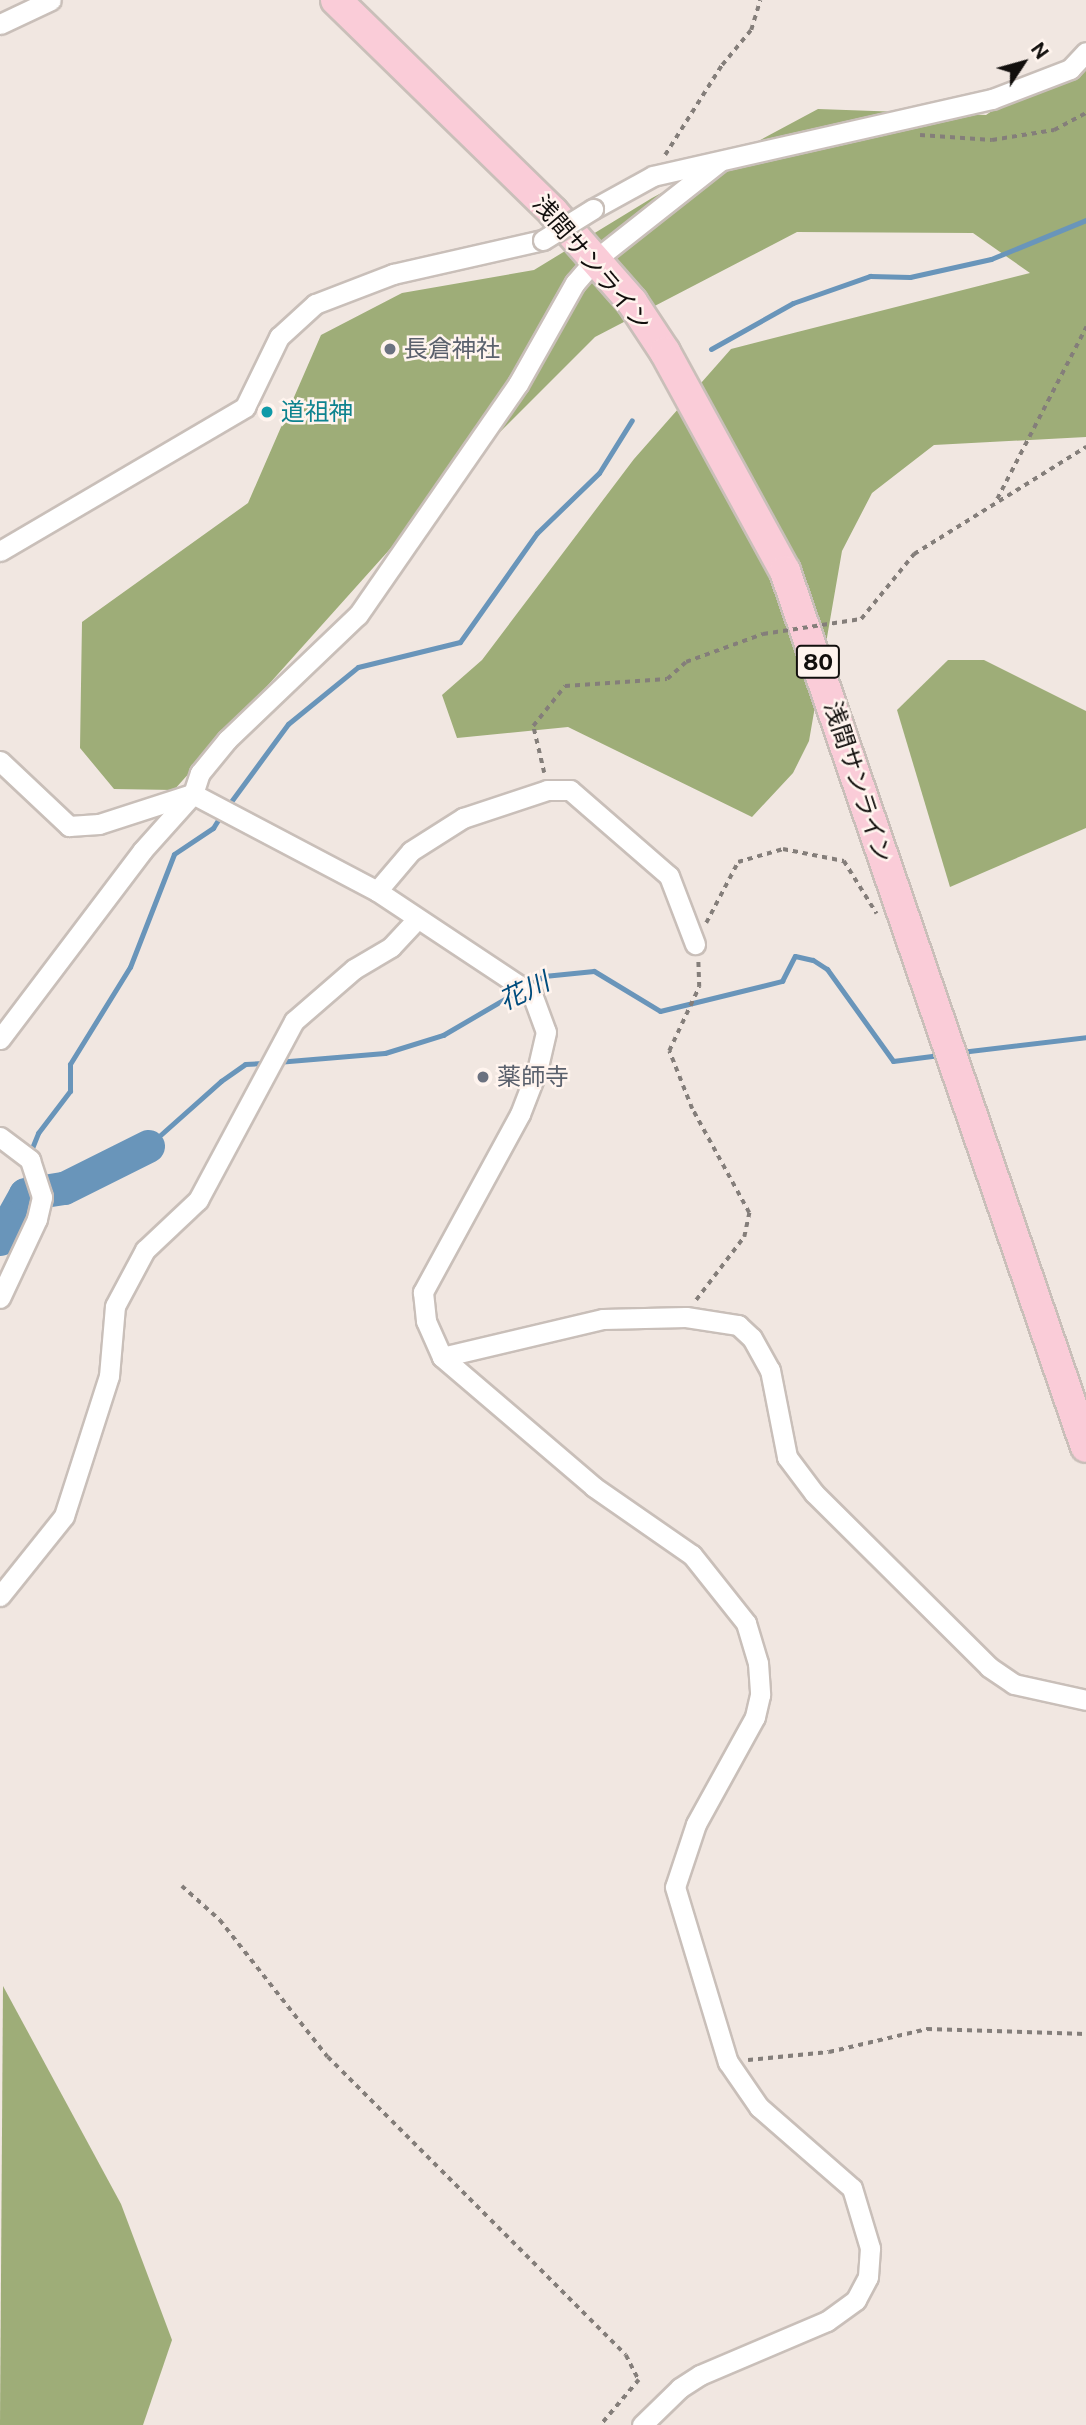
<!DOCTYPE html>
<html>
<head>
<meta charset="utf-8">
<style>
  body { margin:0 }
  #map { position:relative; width:1086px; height:2425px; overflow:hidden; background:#f1e7e1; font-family:"Public Sans","Noto Sans JP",sans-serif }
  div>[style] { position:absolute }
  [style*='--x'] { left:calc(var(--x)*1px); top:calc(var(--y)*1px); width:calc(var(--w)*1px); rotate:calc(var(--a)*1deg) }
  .forest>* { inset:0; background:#9ead78 }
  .stream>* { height:5px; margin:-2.5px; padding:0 2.5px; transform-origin:2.5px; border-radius:2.5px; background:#6995ba }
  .river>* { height:33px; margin:-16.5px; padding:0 16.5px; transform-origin:16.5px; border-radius:16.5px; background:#6995ba }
  .path>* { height:3.5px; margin-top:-1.75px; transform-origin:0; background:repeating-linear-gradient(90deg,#847e7a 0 5px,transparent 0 10px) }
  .roads { filter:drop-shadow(2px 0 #c9bfb9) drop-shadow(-2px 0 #c9bfb9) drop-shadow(0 2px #c9bfb9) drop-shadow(0 -2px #c9bfb9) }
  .street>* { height:19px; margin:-9.5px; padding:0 9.5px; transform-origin:9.5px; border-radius:9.5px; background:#fff }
  .primary>* { height:30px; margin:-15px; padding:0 15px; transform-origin:15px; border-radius:15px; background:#faccd8 }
  .path-bridge>* { height:3.5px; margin-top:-1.75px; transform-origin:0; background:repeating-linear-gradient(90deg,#847e7a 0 5px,transparent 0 10px) }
  .bridges { filter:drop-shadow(2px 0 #c9bfb9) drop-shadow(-2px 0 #c9bfb9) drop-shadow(0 2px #c9bfb9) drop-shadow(0 -2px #c9bfb9) }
  .street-bridge>* { height:19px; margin:-9.5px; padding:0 9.5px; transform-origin:9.5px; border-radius:9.5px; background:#fff }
  .dots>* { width:19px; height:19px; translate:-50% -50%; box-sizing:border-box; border:4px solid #fff4ee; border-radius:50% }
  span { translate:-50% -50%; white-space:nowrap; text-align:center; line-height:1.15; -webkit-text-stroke:5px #fff4ee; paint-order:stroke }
  .shield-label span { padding:2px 5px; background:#fff4ee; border:2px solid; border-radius:5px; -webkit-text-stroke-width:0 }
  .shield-label { font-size:23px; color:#120f0d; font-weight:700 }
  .street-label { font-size:24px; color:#120f0d }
  .worship-label { font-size:24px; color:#5b616d }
  .left { translate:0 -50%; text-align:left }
  .culture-label { font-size:24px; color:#0d838f }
  .water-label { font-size:26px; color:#004c7d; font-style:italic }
  .north { position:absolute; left:988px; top:28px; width:70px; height:70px; -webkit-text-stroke:5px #fff4ee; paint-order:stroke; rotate:54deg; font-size:19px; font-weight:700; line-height:28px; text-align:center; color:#120f0d }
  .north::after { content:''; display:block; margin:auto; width:24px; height:32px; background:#120f0d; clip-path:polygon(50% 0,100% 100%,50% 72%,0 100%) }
</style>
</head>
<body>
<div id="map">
  <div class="forest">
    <div style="clip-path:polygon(1086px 47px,1086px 437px,934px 445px,872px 493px,842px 551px,809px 741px,793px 773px,752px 817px,568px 727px,457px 738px,442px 695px,482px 660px,634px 459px,731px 349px,1030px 273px,973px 233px,797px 232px,595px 337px,451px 481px,174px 790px,114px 789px,80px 748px,82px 622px,248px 503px,321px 335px,402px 293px,534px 270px,652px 198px,818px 109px,986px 115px)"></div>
    <div style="clip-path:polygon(948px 660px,984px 660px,1086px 711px,1086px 828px,950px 887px,897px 710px)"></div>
    <div style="clip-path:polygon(3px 1986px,121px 2204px,172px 2340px,143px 2425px,0 2425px)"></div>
  </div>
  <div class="stream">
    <div style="--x:711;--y:349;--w:94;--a:-29.3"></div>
    <div style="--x:793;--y:303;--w:82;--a:-19.3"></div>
    <div style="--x:870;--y:276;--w:40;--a:1.4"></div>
    <div style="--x:910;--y:277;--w:83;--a:-12.5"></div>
    <div style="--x:991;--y:259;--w:103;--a:-22.3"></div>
    <div style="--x:227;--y:807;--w:103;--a:-53.7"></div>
    <div style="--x:288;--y:724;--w:90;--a:-39.2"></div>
    <div style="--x:358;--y:667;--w:105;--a:-13.8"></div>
    <div style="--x:460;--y:642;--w:133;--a:-54.8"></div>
    <div style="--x:537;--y:533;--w:86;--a:-44.1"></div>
    <div style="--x:599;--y:473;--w:62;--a:-58.1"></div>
    <div style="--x:529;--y:985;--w:17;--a:-31"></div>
    <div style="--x:544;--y:976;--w:50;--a:-5.7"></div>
    <div style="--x:594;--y:971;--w:77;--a:31.2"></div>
    <div style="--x:660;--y:1011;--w:126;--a:-13.8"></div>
    <div style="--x:782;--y:981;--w:28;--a:-63"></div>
    <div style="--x:795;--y:956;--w:18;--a:13"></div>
    <div style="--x:813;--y:960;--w:17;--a:33"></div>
    <div style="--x:827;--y:969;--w:113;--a:54.3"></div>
    <div style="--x:893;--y:1061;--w:47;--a:-7.3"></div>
    <div style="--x:961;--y:1052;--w:126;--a:-6.8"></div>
    <div style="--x:277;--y:1062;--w:108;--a:-4.8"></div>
    <div style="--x:385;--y:1053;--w:61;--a:-17.2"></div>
    <div style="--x:443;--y:1035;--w:89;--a:-30.3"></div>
    <div style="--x:148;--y:1146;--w:98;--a:-41.7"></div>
    <div style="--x:221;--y:1081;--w:29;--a:-35"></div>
    <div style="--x:245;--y:1064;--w:22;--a:-3"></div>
    <div style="--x:30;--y:1153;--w:22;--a:-68"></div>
    <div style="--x:38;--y:1133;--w:53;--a:-52.7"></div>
    <div style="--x:70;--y:1091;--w:27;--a:-90"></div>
    <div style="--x:70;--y:1064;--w:114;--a:-58.3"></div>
    <div style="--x:130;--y:967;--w:121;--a:-68.7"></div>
    <div style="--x:174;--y:854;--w:47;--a:-33.7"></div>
    <div style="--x:213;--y:828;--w:15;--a:-58"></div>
    <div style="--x:25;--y:1194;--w:28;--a:-88"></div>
  </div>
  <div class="river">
    <div style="--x:0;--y:1239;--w:51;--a:-60.9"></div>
    <div style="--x:25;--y:1194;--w:39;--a:-9"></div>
    <div style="--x:64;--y:1188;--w:94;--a:-26.6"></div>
  </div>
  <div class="path">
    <div style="--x:920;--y:135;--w:72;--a:4"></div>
    <div style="--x:992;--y:140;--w:63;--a:-9.2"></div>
    <div style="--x:1054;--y:130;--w:36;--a:-28"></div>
    <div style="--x:665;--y:155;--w:107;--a:-57.7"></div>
    <div style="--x:722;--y:65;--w:45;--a:-50.4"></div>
    <div style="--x:751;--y:30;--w:31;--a:-73"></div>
    <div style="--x:997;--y:499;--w:194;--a:-62.6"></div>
    <div style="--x:861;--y:619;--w:84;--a:-50.8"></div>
    <div style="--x:914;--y:554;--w:203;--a:-31.9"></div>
    <div style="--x:544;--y:773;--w:48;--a:-103.2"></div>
    <div style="--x:533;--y:726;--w:51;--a:-51.3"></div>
    <div style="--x:565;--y:686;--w:102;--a:-3.9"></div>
    <div style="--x:667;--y:679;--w:25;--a:-42"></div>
    <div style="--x:686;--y:662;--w:82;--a:-20"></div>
    <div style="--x:706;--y:923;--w:69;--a:-62.3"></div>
    <div style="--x:738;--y:862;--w:47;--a:-16.1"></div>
    <div style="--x:783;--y:849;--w:62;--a:11.1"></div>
    <div style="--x:844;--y:861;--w:62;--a:58.1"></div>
    <div style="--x:696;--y:1300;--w:79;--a:-52.7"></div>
    <div style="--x:744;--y:1237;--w:25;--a:-78"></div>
    <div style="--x:749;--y:1213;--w:119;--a:-118.7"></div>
    <div style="--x:692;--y:1109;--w:62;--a:-111.6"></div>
    <div style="--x:669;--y:1051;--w:71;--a:-64.9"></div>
    <div style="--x:699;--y:987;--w:28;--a:-92"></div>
    <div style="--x:182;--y:1886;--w:51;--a:41.8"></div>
    <div style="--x:220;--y:1920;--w:174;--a:51.8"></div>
    <div style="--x:328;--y:2057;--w:421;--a:45"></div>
    <div style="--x:626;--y:2355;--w:28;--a:63"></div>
    <div style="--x:639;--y:2380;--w:59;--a:130.2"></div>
    <div style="--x:748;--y:2060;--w:81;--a:-5.6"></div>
    <div style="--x:829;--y:2052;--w:101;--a:-13.2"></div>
    <div style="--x:927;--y:2029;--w:159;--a:1.8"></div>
  </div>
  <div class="roads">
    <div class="street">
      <div style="--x:0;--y:24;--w:56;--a:-25.2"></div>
      <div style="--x:593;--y:209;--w:68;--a:-28.8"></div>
      <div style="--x:653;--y:176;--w:348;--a:-12.8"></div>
      <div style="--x:992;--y:99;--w:84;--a:-21"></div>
      <div style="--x:1070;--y:69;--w:23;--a:-47"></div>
      <div style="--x:0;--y:551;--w:284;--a:-30.4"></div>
      <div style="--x:245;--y:407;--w:78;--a:-64.1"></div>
      <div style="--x:279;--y:337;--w:49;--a:-42.5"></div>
      <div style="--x:315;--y:304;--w:84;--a:-21"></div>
      <div style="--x:393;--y:274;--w:154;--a:-12.8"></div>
      <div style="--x:0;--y:761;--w:95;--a:43.3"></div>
      <div style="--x:69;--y:826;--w:30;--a:-4"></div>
      <div style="--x:99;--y:824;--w:95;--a:-17.9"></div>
      <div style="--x:193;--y:794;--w:208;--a:27.8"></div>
      <div style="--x:377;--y:891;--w:186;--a:33.6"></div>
      <div style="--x:532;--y:994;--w:40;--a:69.8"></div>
      <div style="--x:546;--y:1032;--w:39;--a:103"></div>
      <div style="--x:537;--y:1070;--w:47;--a:111.1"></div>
      <div style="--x:520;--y:1114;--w:203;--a:118.6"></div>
      <div style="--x:423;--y:1292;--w:29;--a:84"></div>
      <div style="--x:426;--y:1321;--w:39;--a:66"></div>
      <div style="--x:442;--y:1357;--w:200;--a:40.5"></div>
      <div style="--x:594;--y:1487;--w:119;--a:34.8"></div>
      <div style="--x:692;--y:1555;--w:87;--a:51.5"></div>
      <div style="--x:746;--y:1623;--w:42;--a:73.3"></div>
      <div style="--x:758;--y:1663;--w:32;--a:86"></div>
      <div style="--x:760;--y:1695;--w:23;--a:103"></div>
      <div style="--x:755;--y:1717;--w:122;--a:118.9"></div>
      <div style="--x:696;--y:1824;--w:66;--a:108.4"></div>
      <div style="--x:675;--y:1887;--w:183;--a:73.2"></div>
      <div style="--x:728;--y:2062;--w:55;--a:55.4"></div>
      <div style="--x:759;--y:2107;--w:123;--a:41.1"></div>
      <div style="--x:852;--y:2188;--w:63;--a:73.3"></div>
      <div style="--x:870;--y:2248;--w:29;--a:94"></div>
      <div style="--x:868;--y:2277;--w:26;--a:118"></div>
      <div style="--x:856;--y:2300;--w:36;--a:144"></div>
      <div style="--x:827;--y:2321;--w:138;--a:157"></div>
      <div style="--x:700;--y:2375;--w:24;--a:147"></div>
      <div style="--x:680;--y:2388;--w:53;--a:135.8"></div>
      <div style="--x:377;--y:891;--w:52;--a:-49.6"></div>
      <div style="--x:411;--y:851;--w:62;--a:-32.4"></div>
      <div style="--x:463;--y:818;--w:89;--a:-18.4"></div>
      <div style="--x:547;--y:790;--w:23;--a:0"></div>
      <div style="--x:570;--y:790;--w:131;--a:41"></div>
      <div style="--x:669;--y:876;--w:73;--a:69.1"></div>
      <div style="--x:0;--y:1039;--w:236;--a:-52.9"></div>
      <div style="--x:142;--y:851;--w:76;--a:-48.2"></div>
      <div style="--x:193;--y:794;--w:22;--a:-72"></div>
      <div style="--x:200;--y:773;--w:43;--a:-50.7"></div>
      <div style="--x:227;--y:740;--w:181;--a:-43.7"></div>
      <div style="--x:358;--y:615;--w:281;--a:-55.3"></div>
      <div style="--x:518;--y:384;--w:116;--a:-60.6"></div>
      <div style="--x:575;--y:283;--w:32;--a:-49"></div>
      <div style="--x:596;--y:259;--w:157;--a:-38.3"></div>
      <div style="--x:0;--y:1137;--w:38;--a:37"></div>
      <div style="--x:30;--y:1160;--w:39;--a:72"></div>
      <div style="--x:42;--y:1197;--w:23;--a:103"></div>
      <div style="--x:37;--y:1219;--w:87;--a:115.1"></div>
      <div style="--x:442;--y:1357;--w:165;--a:-13.3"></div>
      <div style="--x:603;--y:1319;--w:83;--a:-1.4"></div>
      <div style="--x:686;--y:1317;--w:53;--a:8.7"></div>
      <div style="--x:738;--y:1325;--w:19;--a:43"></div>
      <div style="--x:752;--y:1338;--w:37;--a:61"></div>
      <div style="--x:770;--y:1370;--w:89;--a:78.9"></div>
      <div style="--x:787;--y:1457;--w:45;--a:53.1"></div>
      <div style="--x:814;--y:1493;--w:247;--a:44.8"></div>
      <div style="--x:989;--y:1667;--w:30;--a:34"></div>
      <div style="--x:1014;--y:1684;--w:74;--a:12.5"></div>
      <div style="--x:0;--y:1596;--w:102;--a:-51.3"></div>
      <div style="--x:64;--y:1516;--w:147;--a:-72.2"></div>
      <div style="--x:109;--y:1376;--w:70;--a:-85.1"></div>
      <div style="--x:115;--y:1306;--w:64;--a:-61.8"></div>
      <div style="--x:145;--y:1250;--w:73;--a:-43.3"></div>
      <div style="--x:198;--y:1200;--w:203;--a:-61.8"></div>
      <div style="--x:294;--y:1021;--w:79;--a:-40.9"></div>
      <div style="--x:354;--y:969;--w:43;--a:-30.7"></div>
      <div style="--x:391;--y:947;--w:38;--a:-47"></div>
    </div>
    <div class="primary">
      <div style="--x:336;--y:0;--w:303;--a:44.3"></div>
      <div style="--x:553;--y:212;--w:120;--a:48.7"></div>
      <div style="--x:632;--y:302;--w:60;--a:56.6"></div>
      <div style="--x:665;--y:352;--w:250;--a:61.3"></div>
      <div style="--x:785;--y:571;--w:926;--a:71.04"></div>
    </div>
  </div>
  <div class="path-bridge">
    <div style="--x:763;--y:634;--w:99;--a:-8.7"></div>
  </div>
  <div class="bridges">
    <div class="street-bridge">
      <div style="--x:543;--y:240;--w:59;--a:-31.8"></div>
    </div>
  </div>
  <div class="dots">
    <div style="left:390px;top:349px;background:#6b7280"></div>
    <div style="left:267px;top:412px;background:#0f9aa8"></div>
    <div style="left:483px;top:1077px;background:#6b7280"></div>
  </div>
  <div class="shield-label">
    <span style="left:818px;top:662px">80</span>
  </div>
  <div class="street-label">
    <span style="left:592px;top:263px;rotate:50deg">浅間サンライン</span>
    <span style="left:858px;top:782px;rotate:72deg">浅間サンライン</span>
  </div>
  <div class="worship-label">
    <span class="left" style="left:404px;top:349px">長倉神社</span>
    <span class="left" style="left:497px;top:1077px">薬師寺</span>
  </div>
  <div class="culture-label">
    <span class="left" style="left:281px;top:412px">道祖神</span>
  </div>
  <div class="water-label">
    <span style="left:524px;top:991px;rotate:-26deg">花川</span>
  </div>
  <div class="north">N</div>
</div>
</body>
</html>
